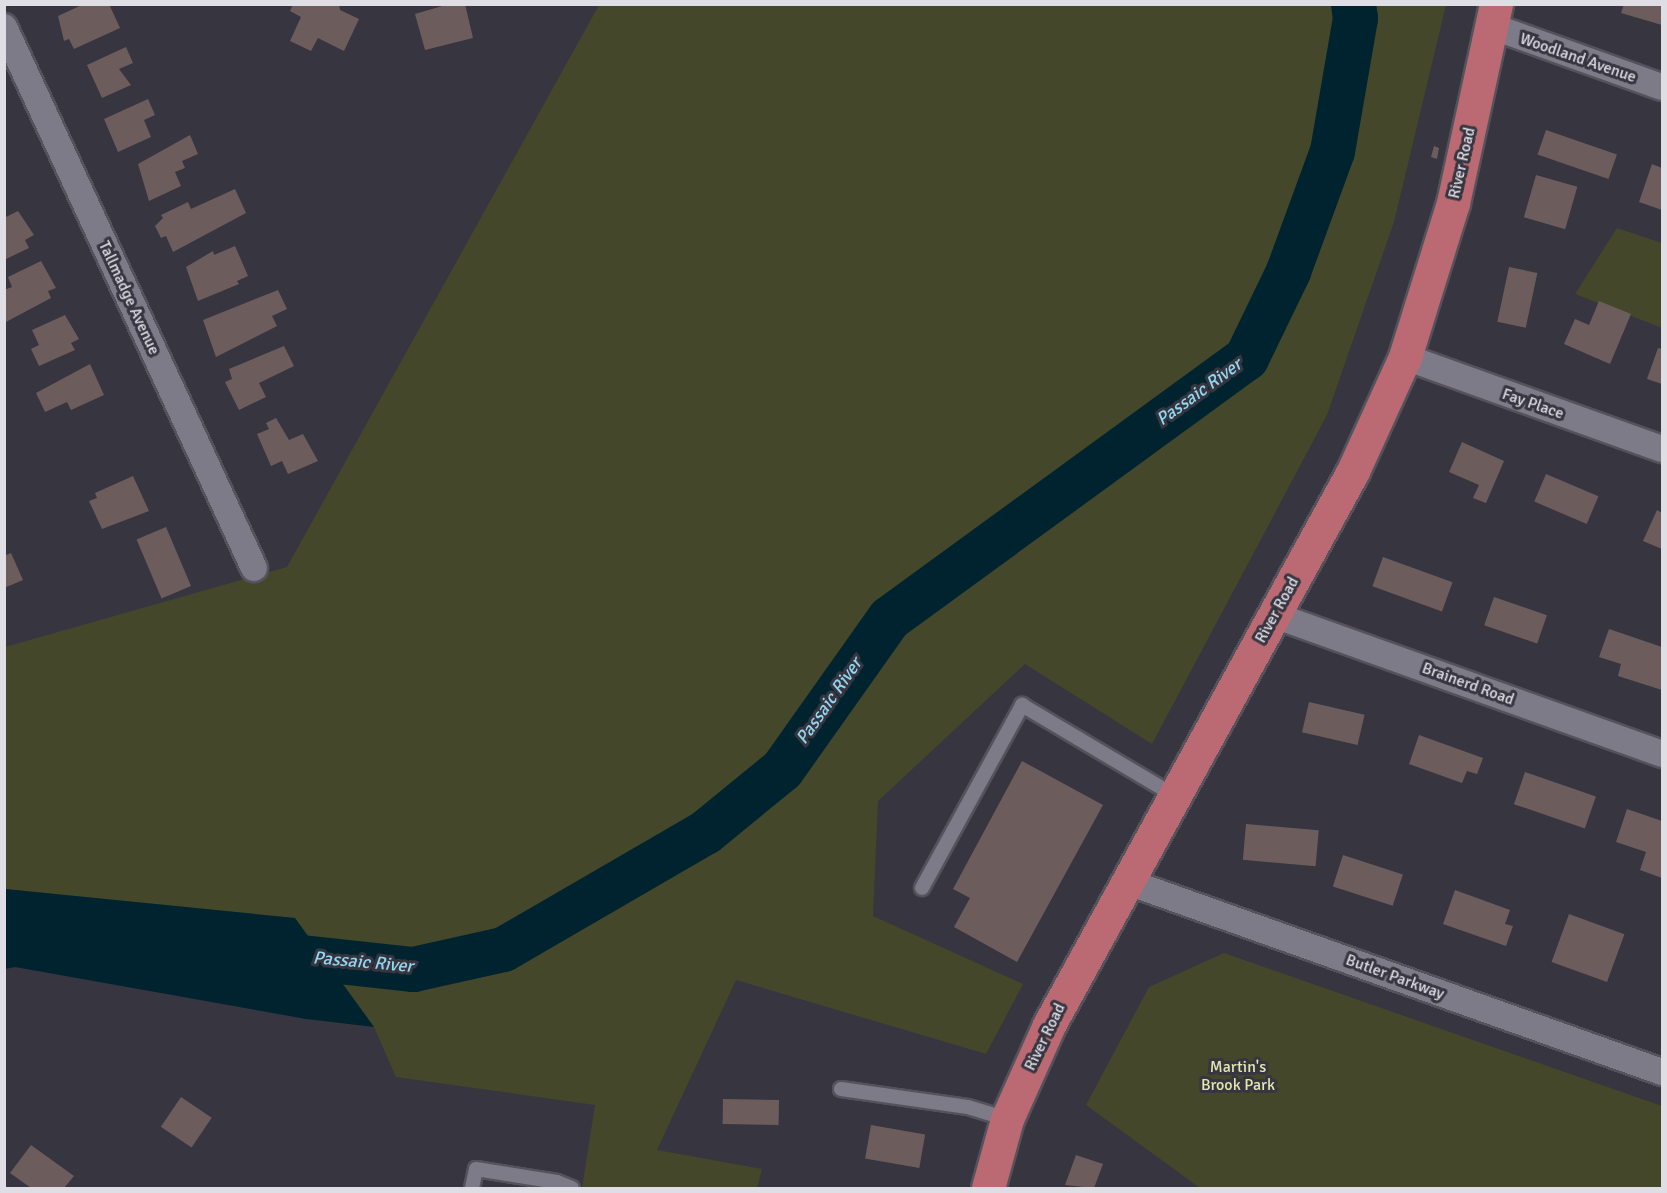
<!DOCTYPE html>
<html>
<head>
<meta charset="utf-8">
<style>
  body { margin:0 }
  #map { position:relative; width:1667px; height:1193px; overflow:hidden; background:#373540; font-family:Signika,sans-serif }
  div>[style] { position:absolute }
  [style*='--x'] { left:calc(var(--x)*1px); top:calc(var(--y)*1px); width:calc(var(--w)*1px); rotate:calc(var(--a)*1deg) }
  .green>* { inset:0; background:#44472a }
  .water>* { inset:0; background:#00242f }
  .river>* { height:45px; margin:-22.5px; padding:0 22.5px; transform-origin:22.5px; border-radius:22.5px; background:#00242f }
  .building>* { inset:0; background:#6c5d5c; transform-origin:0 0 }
  .roads { filter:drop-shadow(2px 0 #55525c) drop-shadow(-2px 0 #55525c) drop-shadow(0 2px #55525c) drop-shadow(0 -2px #55525c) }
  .lane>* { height:14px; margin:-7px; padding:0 7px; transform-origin:7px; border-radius:7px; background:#7d7b88 }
  .street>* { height:26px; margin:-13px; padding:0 13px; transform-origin:13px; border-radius:13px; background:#7d7b88 }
  .primary>* { height:33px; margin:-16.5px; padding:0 16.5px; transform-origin:16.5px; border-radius:16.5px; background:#bb6a73 }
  span { translate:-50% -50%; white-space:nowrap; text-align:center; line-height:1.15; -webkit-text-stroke:6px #373540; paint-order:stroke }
  .street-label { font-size:16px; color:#dfdee5 }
  .park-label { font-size:16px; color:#e3e9ad }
  .water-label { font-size:18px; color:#91d7ef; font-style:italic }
  .frame { position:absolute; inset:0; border:6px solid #dfdee5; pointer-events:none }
</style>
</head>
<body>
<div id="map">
  <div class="green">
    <div style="clip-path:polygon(599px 5px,1446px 5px,1394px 222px,1327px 415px,1152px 744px,1025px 664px,878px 801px,873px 916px,1023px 984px,986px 1054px,736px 980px,657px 1150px,762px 1169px,757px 1188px,582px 1188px,595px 1105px,396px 1077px,374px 1027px,294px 918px,5px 889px,5px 647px,287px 567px)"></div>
    <div style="clip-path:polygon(1617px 228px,1662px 243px,1662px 328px,1575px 294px)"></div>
    <div style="clip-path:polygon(1224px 953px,1662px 1106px,1662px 1188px,1200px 1188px,1086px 1105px,1149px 987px)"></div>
  </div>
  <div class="water">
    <div style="clip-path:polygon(5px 889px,295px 918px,374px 1027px,306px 1019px,15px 967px,5px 969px)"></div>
  </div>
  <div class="river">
    <div style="--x:265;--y:953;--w:149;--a:6.2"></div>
    <div style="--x:413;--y:969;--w:92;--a:-12.5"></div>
    <div style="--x:503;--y:949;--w:233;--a:-30.1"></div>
    <div style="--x:705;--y:832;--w:99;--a:-39.3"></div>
    <div style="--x:782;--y:769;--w:185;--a:-54.7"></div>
    <div style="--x:889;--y:618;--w:442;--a:-36.1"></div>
    <div style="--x:1246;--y:358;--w:97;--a:-64.2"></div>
    <div style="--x:1288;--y:271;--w:128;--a:-69.9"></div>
    <div style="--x:1332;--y:151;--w:135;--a:-80.2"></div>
    <div style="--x:1355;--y:18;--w:14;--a:-98"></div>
  </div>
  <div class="building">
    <div style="clip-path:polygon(84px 4px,109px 4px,120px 28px,74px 49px,69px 39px,64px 41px,58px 16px)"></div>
    <div style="clip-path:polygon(293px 4px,339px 4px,340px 10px,359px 19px,344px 51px,318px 38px,311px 51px,290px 41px,301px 17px,290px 11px)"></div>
    <div style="clip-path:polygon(449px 4px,465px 4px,473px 38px,425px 50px,415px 14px)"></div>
    <div style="clip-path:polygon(1624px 4px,1662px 4px,1662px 25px,1621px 13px)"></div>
    <div style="clip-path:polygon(126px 47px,133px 63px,119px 69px,131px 85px,102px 98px,87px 65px)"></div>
    <div style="clip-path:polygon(148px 99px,155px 115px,144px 120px,151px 137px,118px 152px,104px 119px)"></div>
    <div style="left:1546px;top:130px;width:75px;height:26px;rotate:19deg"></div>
    <div style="clip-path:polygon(190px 135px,198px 154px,182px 161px,185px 168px,175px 172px,181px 186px,149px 201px,138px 164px)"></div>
    <div style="clip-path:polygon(1434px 146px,1439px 148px,1437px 159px,1431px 157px)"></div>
    <div style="clip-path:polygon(1652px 164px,1662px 168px,1662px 210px,1639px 202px)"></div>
    <div style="left:1536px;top:175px;width:43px;height:44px;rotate:16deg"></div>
    <div style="clip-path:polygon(235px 189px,246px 213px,173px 252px,166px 236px,161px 238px,155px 226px,163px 218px,161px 215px,188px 202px,191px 209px)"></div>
    <div style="clip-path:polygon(18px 211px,34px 235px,25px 240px,29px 248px,4px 260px,4px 218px)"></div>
    <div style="clip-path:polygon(235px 246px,248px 276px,237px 281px,239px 284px,198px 301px,186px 267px,213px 251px,214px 255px)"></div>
    <div style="clip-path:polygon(41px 261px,56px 288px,48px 291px,51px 298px,4px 323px,4px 290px,12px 287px,8px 277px)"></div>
    <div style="left:1509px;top:267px;width:29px;height:56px;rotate:12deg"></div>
    <div style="clip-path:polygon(278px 290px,287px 309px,272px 316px,277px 326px,216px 357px,203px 320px)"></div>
    <div style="clip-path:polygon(1599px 301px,1631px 314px,1610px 364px,1564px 344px,1575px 319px,1589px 325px)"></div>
    <div style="clip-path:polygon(65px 315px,79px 339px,71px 343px,75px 350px,39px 366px,31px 349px,39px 345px,32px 330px)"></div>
    <div style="clip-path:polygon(284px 346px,294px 366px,259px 383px,266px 397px,239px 410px,225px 382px,232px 379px,229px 369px)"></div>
    <div style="clip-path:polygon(1658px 348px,1662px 349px,1662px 384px,1647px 379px)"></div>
    <div style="clip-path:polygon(90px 364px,104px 395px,71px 410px,67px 402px,45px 412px,36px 393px)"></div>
    <div style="clip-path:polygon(276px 418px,289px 440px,303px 434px,318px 461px,288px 474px,282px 461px,271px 466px,257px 434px,269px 429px,266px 423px)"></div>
    <div style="clip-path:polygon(1462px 442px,1504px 461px,1486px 503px,1473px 498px,1479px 485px,1449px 472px)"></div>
    <div style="left:1546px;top:474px;width:57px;height:30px;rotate:23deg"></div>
    <div style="clip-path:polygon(133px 476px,149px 511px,102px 529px,89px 501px,97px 498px,95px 493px)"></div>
    <div style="clip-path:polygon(1657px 510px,1662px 513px,1662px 549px,1643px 541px)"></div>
    <div style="left:166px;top:527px;width:64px;height:32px;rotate:67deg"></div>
    <div style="clip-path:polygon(11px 553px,23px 580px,4px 588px,4px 556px)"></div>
    <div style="left:1383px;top:557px;width:74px;height:31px;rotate:20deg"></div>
    <div style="left:1494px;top:597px;width:56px;height:30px;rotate:19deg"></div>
    <div style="clip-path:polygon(1609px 629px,1662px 647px,1662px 690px,1618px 676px,1621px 664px,1599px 657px)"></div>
    <div style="left:1309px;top:702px;width:57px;height:31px;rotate:13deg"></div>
    <div style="clip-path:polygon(1419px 735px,1483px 758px,1477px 774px,1467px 771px,1462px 783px,1409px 764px)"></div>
    <div style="clip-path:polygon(1022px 761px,1103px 805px,1017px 962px,954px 927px,970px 898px,953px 889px)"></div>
    <div style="left:1525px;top:772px;width:75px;height:34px;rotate:19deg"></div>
    <div style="clip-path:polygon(1627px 809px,1662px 821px,1662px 878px,1640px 870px,1646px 852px,1616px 842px)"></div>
    <div style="left:1246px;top:824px;width:73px;height:36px;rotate:5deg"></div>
    <div style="left:1343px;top:855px;width:63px;height:33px;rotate:18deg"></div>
    <div style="clip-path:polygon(1455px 890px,1510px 910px,1505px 924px,1513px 926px,1506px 946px,1443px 924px)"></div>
    <div style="left:1569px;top:914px;width:59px;height:51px;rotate:20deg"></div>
    <div style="left:181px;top:1097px;width:37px;height:36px;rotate:34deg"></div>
    <div style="left:723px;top:1099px;width:56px;height:25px;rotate:1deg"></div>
    <div style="left:871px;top:1125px;width:55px;height:34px;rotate:10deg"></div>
    <div style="clip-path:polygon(31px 1145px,74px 1176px,64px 1188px,31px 1188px,10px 1173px)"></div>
    <div style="clip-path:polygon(1076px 1155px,1103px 1164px,1094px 1188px,1065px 1185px)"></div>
  </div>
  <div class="roads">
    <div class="lane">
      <div style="--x:922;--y:888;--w:209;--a:-61.3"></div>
      <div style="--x:1022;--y:705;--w:178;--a:30.7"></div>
      <div style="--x:841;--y:1089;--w:128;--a:8.1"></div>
      <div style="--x:968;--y:1107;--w:41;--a:17.1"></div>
      <div style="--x:472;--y:1188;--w:19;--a:-78"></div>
      <div style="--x:476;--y:1169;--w:82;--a:9.1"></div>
      <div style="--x:557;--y:1182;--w:16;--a:22"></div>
    </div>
    <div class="street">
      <div style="--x:4;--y:27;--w:596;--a:65.2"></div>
      <div style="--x:1494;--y:27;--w:178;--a:19.7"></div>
      <div style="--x:1405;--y:357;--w:273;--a:19.7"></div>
      <div style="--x:1274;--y:615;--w:412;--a:19.7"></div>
      <div style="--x:1128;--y:882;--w:567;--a:19.59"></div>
    </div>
    <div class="primary">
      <div style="--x:988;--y:1188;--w:72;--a:-74.6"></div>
      <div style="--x:1007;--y:1119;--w:103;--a:-65.9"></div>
      <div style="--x:1049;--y:1025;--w:632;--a:-61.24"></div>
      <div style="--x:1353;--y:471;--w:125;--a:-65.5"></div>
      <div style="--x:1405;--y:357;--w:161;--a:-72.7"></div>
      <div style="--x:1453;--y:203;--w:204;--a:-77.8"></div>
    </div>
  </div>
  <div class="street-label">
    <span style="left:1578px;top:58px;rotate:19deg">Woodland Avenue</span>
    <span style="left:1462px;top:163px;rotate:-77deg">River Road</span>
    <span style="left:129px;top:298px;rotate:65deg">Tallmadge Avenue</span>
    <span style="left:1533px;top:404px;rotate:19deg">Fay Place</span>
    <span style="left:1277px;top:610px;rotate:-61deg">River Road</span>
    <span style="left:1468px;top:684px;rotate:20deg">Brainerd Road</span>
    <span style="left:1395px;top:977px;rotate:20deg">Butler Parkway</span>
    <span style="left:1045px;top:1037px;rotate:-64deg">River Road</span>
  </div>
  <div class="park-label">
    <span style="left:1238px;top:1076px">Martin's<br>Brook Park</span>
  </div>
  <div class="water-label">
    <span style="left:1199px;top:392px;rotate:-36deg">Passaic River</span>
    <span style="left:829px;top:701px;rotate:-55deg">Passaic River</span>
    <span style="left:363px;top:962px;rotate:5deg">Passaic River</span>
  </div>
  <div class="frame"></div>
</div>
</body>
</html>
